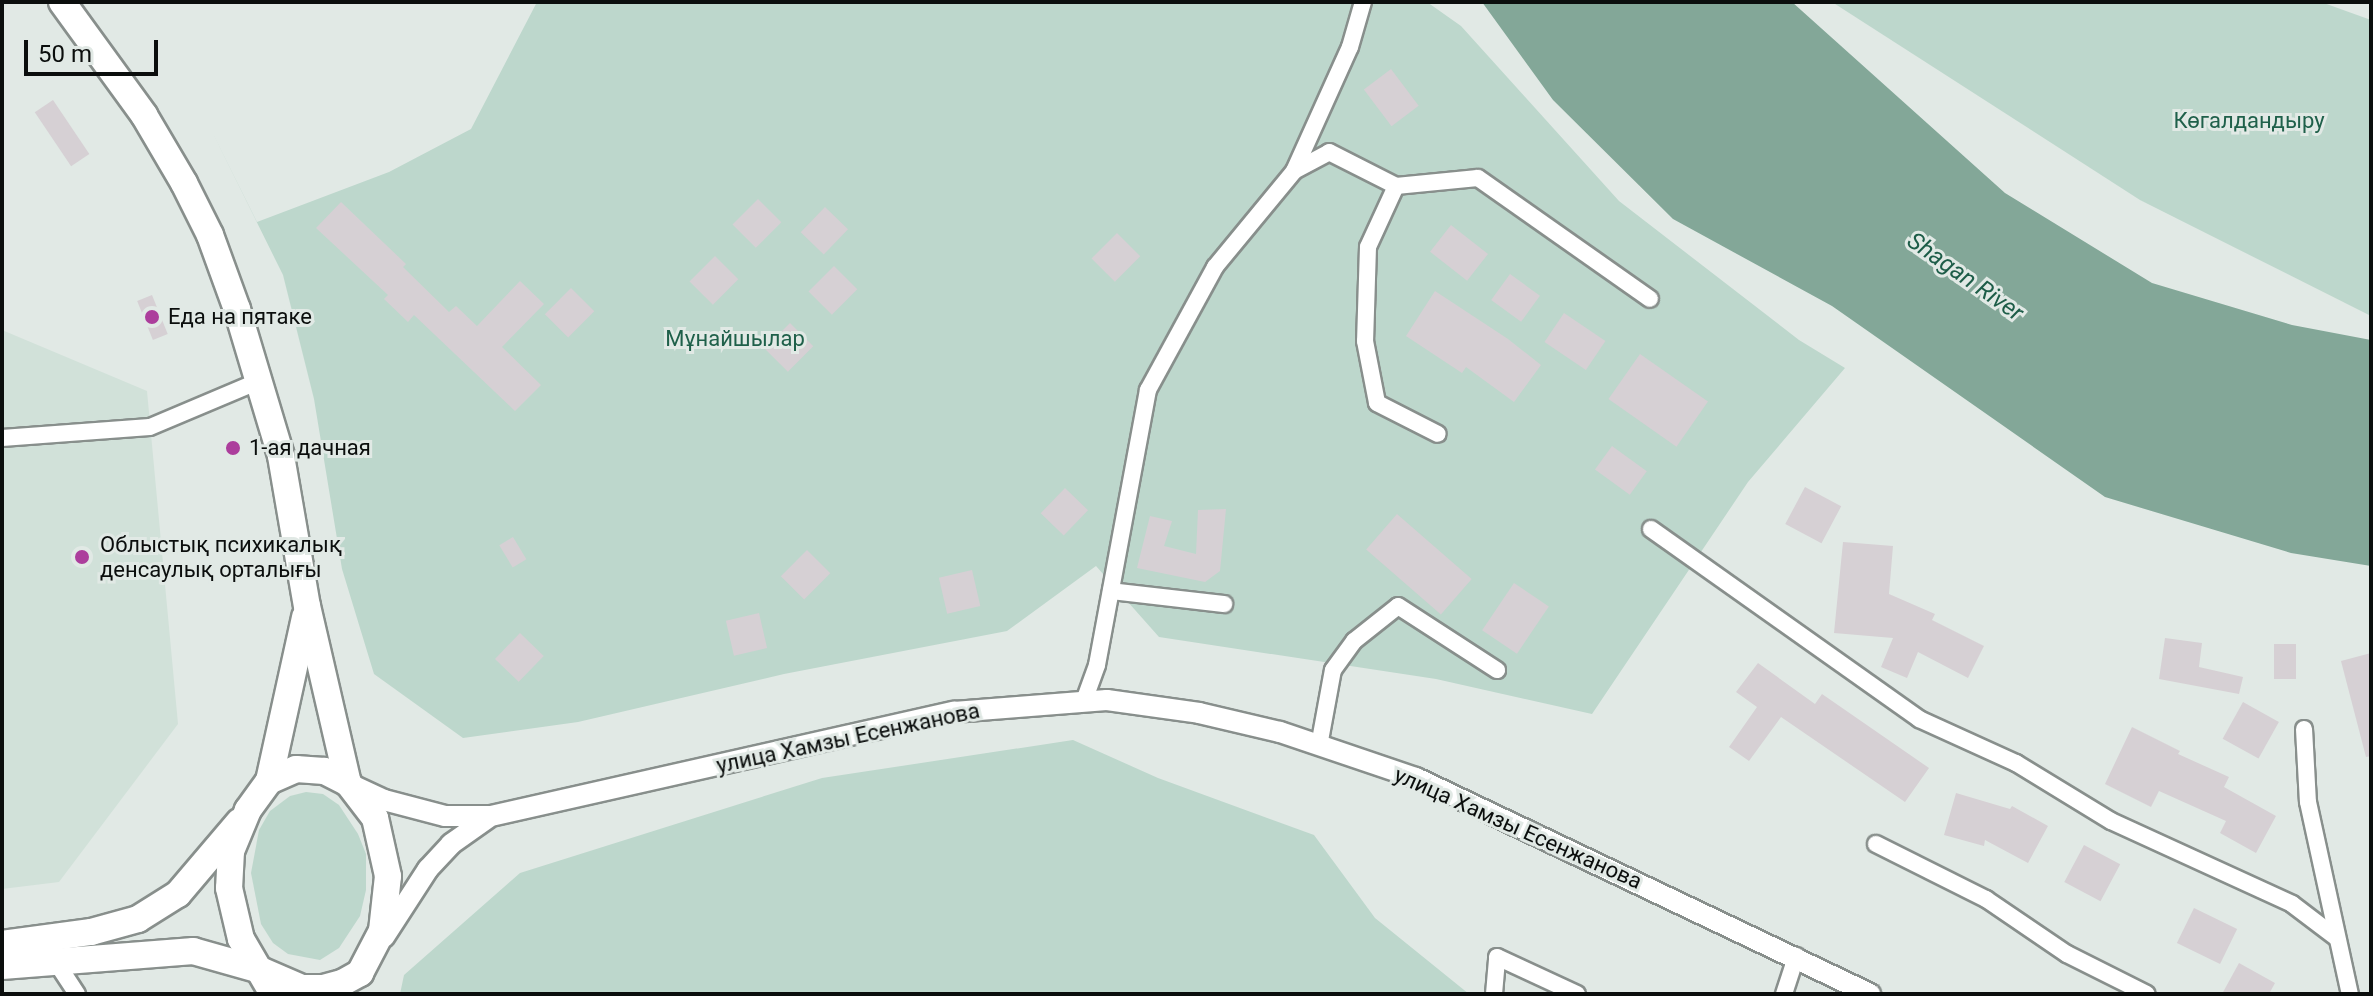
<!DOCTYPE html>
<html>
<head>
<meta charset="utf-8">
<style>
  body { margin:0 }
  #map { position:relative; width:2373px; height:996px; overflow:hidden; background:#e1e9e5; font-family:Roboto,sans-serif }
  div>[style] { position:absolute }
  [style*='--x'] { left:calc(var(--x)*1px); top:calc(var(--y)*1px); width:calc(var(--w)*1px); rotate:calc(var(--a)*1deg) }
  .built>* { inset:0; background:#d1e1d9 }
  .green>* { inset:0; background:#bdd7cc }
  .water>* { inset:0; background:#83a798 }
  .building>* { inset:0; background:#d6d0d4; transform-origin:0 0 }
  .roads { filter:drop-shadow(2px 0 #888f8c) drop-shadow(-2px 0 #888f8c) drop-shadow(0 2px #888f8c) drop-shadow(0 -2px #888f8c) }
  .minor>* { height:16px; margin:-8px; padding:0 8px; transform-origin:8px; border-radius:8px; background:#fff }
  .tertiary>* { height:20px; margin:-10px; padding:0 10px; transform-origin:10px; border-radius:10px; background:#fff }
  .primary>* { height:26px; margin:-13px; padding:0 13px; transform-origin:13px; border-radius:13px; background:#fff }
  .trunk>* { height:26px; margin:-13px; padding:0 13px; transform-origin:13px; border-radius:13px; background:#fff }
  .dots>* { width:22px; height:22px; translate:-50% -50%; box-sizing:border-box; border:4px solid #e1e9e5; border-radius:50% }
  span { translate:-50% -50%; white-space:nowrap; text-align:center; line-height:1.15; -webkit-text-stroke:6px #e1e9e5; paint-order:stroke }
  .park-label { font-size:22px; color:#1f604a }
  .poi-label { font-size:22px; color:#0b0e0d }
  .left { translate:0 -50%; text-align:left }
  .street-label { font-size:22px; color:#0b0e0d }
  .water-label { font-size:24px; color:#1d5d48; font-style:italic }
  .frame { position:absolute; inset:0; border:4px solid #0b0e0d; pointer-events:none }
  .scale { position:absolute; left:24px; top:40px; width:134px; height:36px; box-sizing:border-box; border:4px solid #0b0e0d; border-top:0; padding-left:10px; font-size:24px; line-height:28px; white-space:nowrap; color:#0b0e0d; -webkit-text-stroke:6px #e1e9e5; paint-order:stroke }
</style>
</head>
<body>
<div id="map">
  <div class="built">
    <div style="clip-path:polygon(2px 330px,147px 391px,178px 724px,59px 882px,2px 889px)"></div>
  </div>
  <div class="green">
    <div style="clip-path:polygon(537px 2px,1427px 2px,1461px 26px,1619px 201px,1799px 340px,1845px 368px,1748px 482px,1592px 714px,1436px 679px,1159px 637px,1096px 566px,1007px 631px,784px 674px,578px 722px,463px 738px,374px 674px,342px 569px,314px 399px,283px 275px,213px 134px,257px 222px,389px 172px,471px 129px)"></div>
    <div style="clip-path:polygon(1832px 2px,2321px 2px,2371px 20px,2371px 316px,2140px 200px)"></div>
    <div style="clip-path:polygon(1073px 740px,1158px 778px,1314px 835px,1375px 918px,1469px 994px,400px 994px,404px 975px,520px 873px,822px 778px)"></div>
    <div style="clip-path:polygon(306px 792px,323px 794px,339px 805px,358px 834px,366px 854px,366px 890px,360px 916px,339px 948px,320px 960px,288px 954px,273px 943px,261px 924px,251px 873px,259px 830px,270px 811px,290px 796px)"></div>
  </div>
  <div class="water">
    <div style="clip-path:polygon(1482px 2px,1792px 2px,2005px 193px,2152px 283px,2292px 325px,2371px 340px,2371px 566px,2291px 553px,2105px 497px,1832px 306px,1673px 219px,1553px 100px)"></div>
  </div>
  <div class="building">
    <div style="left:1391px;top:69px;width:46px;height:34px;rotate:53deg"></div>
    <div style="left:53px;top:100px;width:65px;height:22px;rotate:56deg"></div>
    <div style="left:758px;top:199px;width:33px;height:36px;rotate:45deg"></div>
    <div style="clip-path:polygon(341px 202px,406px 264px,403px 267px,449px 312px,456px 306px,477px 326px,520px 281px,544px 304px,502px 347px,541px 385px,515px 411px,414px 315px,408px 322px,384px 299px,388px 295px,316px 228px)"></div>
    <div style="left:825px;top:207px;width:32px;height:35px;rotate:44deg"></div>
    <div style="left:1451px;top:225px;width:47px;height:34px;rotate:38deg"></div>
    <div style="left:1117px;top:233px;width:33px;height:36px;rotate:45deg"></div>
    <div style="left:715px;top:256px;width:33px;height:36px;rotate:45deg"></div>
    <div style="left:834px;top:266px;width:33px;height:36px;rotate:45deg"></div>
    <div style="left:1510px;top:274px;width:37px;height:32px;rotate:36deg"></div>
    <div style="left:571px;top:288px;width:33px;height:37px;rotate:45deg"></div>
    <div style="clip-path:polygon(1435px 291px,1508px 339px,1541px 365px,1514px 402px,1466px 367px,1462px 373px,1406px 336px)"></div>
    <div style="left:152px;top:295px;width:42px;height:16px;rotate:68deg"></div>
    <div style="left:1564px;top:313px;width:50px;height:35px;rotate:34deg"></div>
    <div style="left:790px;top:323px;width:33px;height:36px;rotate:45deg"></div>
    <div style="left:1640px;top:354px;width:83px;height:55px;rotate:35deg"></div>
    <div style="left:1612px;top:446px;width:43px;height:29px;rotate:36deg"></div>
    <div style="left:1805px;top:487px;width:41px;height:42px;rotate:28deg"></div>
    <div style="left:1065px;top:488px;width:32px;height:35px;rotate:44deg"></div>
    <div style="clip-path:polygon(1226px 509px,1220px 571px,1205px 582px,1137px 568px,1150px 516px,1172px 521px,1164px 546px,1196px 554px,1198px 510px)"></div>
    <div style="left:1397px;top:514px;width:99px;height:47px;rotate:41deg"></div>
    <div style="left:513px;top:537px;width:26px;height:16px;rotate:59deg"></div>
    <div style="clip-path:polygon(1843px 542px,1893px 546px,1889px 594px,1935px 614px,1932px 620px,1984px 646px,1968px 678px,1918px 652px,1907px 678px,1881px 667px,1893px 638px,1834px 633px)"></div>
    <div style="left:807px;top:550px;width:33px;height:37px;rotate:45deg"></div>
    <div style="left:972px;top:570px;width:37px;height:34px;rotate:77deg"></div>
    <div style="left:1514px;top:583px;width:42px;height:57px;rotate:34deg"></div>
    <div style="left:759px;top:613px;width:36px;height:34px;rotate:77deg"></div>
    <div style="left:520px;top:633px;width:33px;height:36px;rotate:44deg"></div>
    <div style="clip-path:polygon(2165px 638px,2202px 643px,2199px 667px,2243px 677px,2239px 694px,2159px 679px)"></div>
    <div style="left:2274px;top:644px;width:22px;height:35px"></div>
    <div style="clip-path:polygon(2371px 653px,2371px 756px,2366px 757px,2341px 661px)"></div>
    <div style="clip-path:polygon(1758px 663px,1815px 704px,1822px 694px,1929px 768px,1905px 802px,1781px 717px,1749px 761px,1729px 747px,1757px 707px,1736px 692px)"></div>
    <div style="left:2243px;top:702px;width:41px;height:42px;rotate:29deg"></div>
    <div style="clip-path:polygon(2132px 727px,2180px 751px,2178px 754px,2229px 777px,2224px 787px,2276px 816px,2256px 853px,2220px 833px,2226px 821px,2159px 791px,2151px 807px,2105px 784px)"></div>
    <div style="clip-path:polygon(1956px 793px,2010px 809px,2012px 806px,2048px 826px,2028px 863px,1985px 840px,1984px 846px,1944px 835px)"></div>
    <div style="left:2084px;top:845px;width:41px;height:42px;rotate:28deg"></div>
    <div style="left:2194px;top:908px;width:48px;height:39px;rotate:26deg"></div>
    <div style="clip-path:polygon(2239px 963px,2275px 983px,2269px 994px,2222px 994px)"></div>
  </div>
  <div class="roads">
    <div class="minor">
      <div style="--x:1294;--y:171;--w:136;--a:-65.7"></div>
      <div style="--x:1350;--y:47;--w:47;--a:-73.9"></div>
      <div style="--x:1396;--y:186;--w:67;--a:114.7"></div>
      <div style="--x:1368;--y:247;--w:94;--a:91.8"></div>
      <div style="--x:1365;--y:341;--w:63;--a:79"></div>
      <div style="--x:1377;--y:403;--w:68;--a:26.9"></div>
      <div style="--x:2;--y:438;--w:148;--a:-4.3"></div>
      <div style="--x:150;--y:427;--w:118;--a:-22.9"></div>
      <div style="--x:1651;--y:529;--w:329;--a:35.3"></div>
      <div style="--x:1919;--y:719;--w:107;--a:24.4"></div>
      <div style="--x:2016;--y:763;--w:111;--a:31.4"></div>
      <div style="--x:2111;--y:821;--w:199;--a:24.6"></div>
      <div style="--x:2292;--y:904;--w:56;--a:37.1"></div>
      <div style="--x:1111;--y:591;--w:114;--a:6.6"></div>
      <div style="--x:1084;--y:701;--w:38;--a:-70"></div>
      <div style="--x:1097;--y:665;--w:280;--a:-79.5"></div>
      <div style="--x:1148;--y:390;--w:140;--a:-61.4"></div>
      <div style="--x:1215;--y:267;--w:124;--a:-50.5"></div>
      <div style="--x:1294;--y:171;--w:40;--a:-28"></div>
      <div style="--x:1329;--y:152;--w:75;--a:26.9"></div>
      <div style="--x:1396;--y:186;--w:82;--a:-5.6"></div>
      <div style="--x:1478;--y:178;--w:210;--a:35.1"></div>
      <div style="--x:2304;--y:729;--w:73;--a:86.9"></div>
      <div style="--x:2308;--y:802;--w:197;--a:77.7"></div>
      <div style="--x:1319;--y:746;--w:77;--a:-79.6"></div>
      <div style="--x:1333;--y:670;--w:36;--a:-54"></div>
      <div style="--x:1354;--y:641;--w:56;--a:-38.5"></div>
      <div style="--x:1398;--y:606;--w:118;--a:32.9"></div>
      <div style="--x:1876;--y:844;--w:123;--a:26.6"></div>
      <div style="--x:1986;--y:899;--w:98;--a:34.2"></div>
      <div style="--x:2067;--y:954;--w:89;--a:26.6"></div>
      <div style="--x:54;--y:959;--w:42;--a:56.7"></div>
      <div style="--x:1494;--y:994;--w:37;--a:-85"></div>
      <div style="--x:1497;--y:957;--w:88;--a:24.8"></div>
      <div style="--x:1784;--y:994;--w:40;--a:-72"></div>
    </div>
    <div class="tertiary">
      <div style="--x:352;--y:785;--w:35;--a:25"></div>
      <div style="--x:384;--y:800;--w:63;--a:14.7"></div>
      <div style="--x:445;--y:816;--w:46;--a:0"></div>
      <div style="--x:491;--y:816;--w:475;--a:-12.7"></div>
      <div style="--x:954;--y:712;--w:153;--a:-4.5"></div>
      <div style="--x:1107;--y:700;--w:93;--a:8"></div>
      <div style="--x:1199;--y:713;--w:83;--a:13.2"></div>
      <div style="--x:1280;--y:732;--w:144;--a:18.7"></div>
      <div style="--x:1416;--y:778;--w:503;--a:25.44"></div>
      <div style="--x:384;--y:937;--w:81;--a:-57.1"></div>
      <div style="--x:428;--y:869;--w:34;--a:-47"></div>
      <div style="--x:451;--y:844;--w:45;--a:-35.1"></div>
    </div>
    <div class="primary">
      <div style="--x:2;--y:944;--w:90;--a:-7.7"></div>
      <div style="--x:91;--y:932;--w:49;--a:-15.5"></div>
      <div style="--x:138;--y:919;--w:47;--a:-32"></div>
      <div style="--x:178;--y:894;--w:94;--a:-49.7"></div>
      <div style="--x:2;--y:966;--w:192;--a:-4.5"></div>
      <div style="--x:193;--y:951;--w:70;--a:15.8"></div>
    </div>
    <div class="trunk">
      <div style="--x:62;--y:2;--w:140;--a:54"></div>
      <div style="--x:144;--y:115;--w:79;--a:59.5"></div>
      <div style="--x:184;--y:183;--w:58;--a:63.4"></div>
      <div style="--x:210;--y:235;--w:79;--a:70"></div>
      <div style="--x:237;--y:309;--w:153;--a:73.3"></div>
      <div style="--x:281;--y:456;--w:152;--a:80.2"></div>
      <div style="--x:307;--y:606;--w:182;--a:77"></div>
      <div style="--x:269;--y:781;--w:168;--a:-77.6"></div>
      <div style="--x:260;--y:970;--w:46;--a:23.2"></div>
      <div style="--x:302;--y:988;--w:21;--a:0"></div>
      <div style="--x:323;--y:988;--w:20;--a:-15"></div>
      <div style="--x:342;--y:983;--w:21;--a:-29"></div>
      <div style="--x:360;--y:973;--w:47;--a:-62.4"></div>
      <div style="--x:382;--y:931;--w:55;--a:-83.8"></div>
      <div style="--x:388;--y:876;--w:59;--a:-102.6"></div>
      <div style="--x:375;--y:818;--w:44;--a:-127.6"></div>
      <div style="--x:348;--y:783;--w:27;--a:-153"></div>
      <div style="--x:324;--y:771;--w:28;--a:-176"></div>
      <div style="--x:296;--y:769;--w:30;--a:156"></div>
      <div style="--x:269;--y:781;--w:36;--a:126"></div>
      <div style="--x:248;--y:810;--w:44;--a:112.5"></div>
      <div style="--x:231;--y:851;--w:37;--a:93"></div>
      <div style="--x:229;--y:888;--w:52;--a:76.8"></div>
      <div style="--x:241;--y:939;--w:64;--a:59.8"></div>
    </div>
  </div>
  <div class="dots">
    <div style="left:152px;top:317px;background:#ac3e9c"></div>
    <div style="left:233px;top:448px;background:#ac3e9c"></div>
    <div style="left:82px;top:557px;background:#ac3e9c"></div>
  </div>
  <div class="park-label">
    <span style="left:2249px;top:121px">Көгалдандыру</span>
    <span style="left:735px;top:339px">Мұнайшылар</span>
  </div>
  <div class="poi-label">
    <span class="left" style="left:168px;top:317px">Еда на пятаке</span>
    <span class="left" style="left:249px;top:448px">1-ая дачная</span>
    <span class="left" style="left:100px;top:557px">Облыстық психикалық<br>денсаулық орталығы</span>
  </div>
  <div class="street-label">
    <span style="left:848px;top:738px;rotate:-12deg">улица Хамзы Есенжанова</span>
    <span style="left:1518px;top:828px;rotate:24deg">улица Хамзы Есенжанова</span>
  </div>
  <div class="water-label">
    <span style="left:1965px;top:277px;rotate:35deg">Shagan River</span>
  </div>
  <div class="frame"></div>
  <div class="scale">50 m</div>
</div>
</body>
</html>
